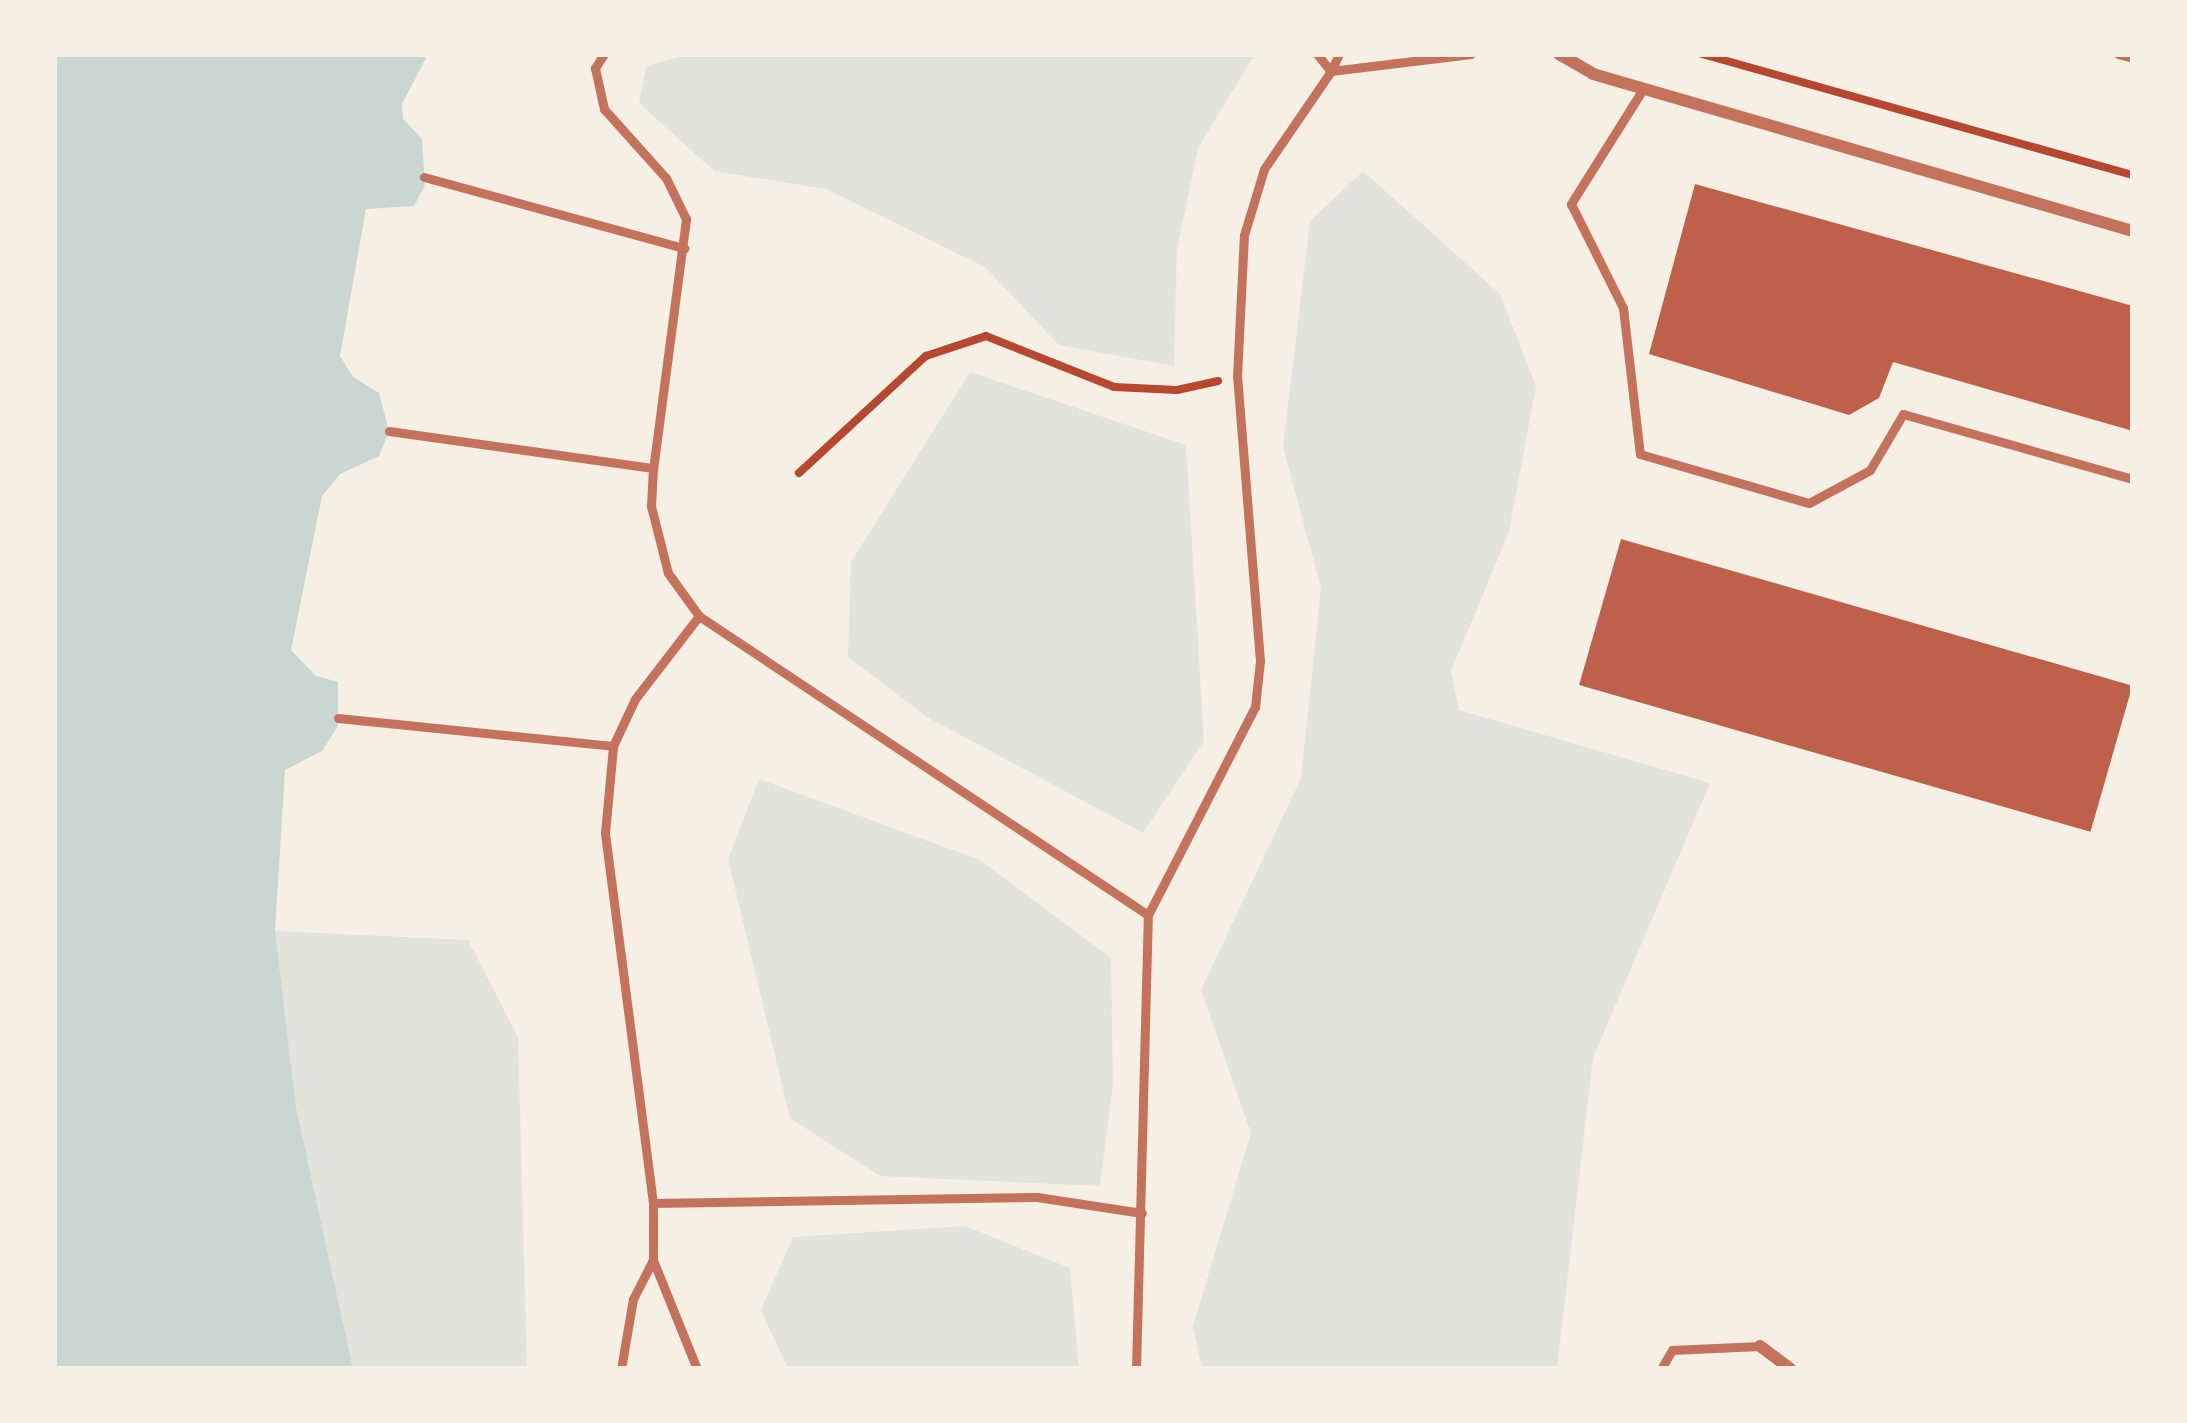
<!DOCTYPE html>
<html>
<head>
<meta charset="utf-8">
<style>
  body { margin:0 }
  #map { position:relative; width:2187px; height:1423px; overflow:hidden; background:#f6efe4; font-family:"Roboto Condensed",sans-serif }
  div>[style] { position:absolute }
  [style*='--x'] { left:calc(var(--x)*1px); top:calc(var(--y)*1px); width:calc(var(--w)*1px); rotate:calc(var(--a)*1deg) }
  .green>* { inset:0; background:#e2e4dc }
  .water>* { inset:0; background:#c9d6d2 }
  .building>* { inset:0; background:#bf614a; transform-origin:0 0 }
  .path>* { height:8px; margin:-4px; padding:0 4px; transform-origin:4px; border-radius:4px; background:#b5482f }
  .service>* { height:9px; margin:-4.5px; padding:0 4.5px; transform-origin:4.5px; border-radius:4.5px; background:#c5725c }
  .minor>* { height:12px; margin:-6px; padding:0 6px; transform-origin:6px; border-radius:6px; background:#c5725c }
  span { translate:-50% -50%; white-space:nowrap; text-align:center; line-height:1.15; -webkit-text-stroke:9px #f6efe4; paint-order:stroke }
  .frame { position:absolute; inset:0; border:57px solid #f6efe4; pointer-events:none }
</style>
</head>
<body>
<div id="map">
  <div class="green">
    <div style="clip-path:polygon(688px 54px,1255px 54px,1198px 148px,1177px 250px,1174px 366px,1059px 345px,985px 267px,826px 189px,714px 171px,639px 103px,646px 66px)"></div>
    <div style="clip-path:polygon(1363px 171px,1500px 294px,1536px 386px,1509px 532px,1451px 671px,1459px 710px,1710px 783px,1593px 1058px,1557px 1369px,1202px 1369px,1193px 1326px,1251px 1133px,1201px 990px,1301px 778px,1321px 588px,1283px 447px,1310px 221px)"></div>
    <div style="clip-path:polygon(970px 372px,1186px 445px,1204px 741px,1143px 833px,927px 717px,848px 657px,851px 562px)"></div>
    <div style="clip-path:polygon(759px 779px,980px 860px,1111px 958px,1113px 1083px,1100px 1186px,880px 1176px,790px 1118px,728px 859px)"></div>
    <div style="clip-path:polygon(275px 931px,468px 940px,518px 1037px,527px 1369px,353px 1369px,296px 1107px)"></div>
    <div style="clip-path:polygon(965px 1226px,1070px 1268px,1079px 1369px,788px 1369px,761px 1310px,793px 1237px)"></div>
  </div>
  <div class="water">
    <div style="clip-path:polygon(54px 54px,428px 54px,402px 104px,403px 119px,422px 139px,425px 185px,414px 206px,366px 209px,340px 356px,353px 377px,379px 393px,389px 431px,379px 456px,340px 474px,322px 496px,291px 650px,316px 676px,338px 682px,338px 726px,322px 751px,285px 770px,275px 931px,296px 1107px,353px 1369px,54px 1369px)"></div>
  </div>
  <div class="building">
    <div style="clip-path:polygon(1695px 184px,2133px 306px,2133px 431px,1893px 362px,1879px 398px,1849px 415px,1649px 354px)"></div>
    <div style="left:1621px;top:539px;width:532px;height:152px;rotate:16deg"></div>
  </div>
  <div class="path">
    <div style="--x:1702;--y:54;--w:448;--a:15.7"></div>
    <div style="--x:799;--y:473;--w:173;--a:-42.7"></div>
    <div style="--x:926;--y:356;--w:63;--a:-18.4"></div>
    <div style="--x:986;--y:336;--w:138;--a:21.7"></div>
    <div style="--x:1114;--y:387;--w:63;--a:2.7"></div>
    <div style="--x:1177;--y:390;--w:42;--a:-12.4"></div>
  </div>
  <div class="service">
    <div style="--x:604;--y:54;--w:17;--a:123"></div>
    <div style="--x:595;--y:68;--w:42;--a:77.6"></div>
    <div style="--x:604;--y:109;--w:93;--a:48.1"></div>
    <div style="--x:666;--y:178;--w:46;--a:64"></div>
    <div style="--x:686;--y:219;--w:251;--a:97.5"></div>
    <div style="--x:653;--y:468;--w:38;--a:93"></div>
    <div style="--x:651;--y:506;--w:69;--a:75.8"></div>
    <div style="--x:668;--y:573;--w:53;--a:54.2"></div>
    <div style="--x:699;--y:616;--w:539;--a:33.66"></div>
    <div style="--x:1317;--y:54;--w:22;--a:51"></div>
    <div style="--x:1331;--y:71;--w:19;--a:-65"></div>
    <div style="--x:2118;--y:54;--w:16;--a:15"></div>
    <div style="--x:1643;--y:89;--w:136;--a:122.1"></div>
    <div style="--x:1571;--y:204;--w:116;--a:63.4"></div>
    <div style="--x:1623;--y:308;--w:147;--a:83.4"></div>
    <div style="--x:1640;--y:454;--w:176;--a:16.2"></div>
    <div style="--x:1809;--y:503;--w:69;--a:-28.4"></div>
    <div style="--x:1870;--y:470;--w:65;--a:-59.5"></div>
    <div style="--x:1903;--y:414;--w:239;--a:15.8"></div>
    <div style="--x:424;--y:177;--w:270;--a:15.3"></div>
    <div style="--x:389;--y:431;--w:267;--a:8"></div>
    <div style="--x:338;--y:718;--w:276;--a:5.8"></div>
    <div style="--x:653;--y:1203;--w:384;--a:-0.9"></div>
    <div style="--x:1037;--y:1197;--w:106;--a:8.7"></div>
    <div style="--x:621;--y:1369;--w:71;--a:-80.3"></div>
    <div style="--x:633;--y:1299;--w:44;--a:-62.9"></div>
    <div style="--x:697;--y:1369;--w:118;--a:-112"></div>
    <div style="--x:653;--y:1260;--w:57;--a:-90"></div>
    <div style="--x:653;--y:1203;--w:373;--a:-97.4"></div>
    <div style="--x:605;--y:833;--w:87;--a:-84.7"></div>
    <div style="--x:613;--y:746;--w:52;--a:-64.9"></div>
    <div style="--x:635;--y:699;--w:105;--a:-52.4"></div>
    <div style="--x:1136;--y:1369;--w:454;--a:-88.5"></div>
    <div style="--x:1148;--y:915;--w:234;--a:-62.8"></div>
    <div style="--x:1255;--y:707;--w:46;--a:-83.8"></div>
    <div style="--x:1260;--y:661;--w:285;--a:-94.6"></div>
    <div style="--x:1237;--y:377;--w:142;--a:-87.2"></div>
    <div style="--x:1244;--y:235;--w:69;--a:-73.1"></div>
    <div style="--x:1264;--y:169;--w:119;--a:-55.6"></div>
    <div style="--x:1331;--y:71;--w:141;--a:-6.9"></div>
    <div style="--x:1661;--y:1369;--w:22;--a:-60"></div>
    <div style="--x:1672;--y:1350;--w:88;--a:-2.6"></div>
  </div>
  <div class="minor">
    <div style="--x:1559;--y:54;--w:39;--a:30"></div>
    <div style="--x:1593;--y:74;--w:562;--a:16.21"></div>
    <div style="--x:1760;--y:1346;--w:38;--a:37"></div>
  </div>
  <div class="frame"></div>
</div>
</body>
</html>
